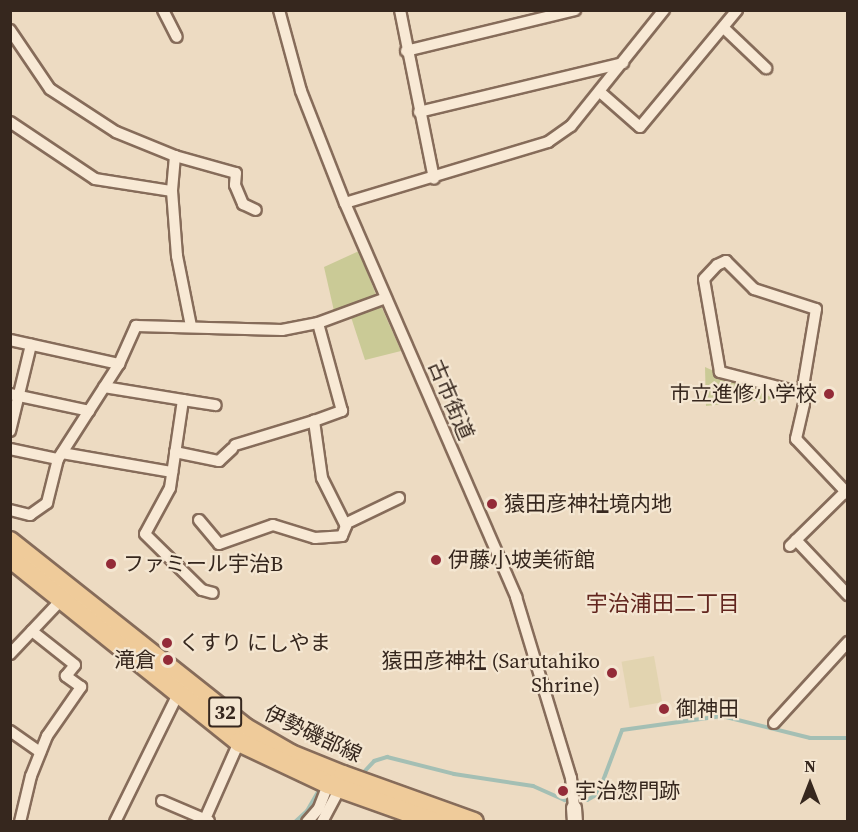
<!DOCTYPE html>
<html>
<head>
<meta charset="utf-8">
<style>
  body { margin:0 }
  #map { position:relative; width:858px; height:832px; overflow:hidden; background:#eddbc2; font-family:"Source Serif 4","Noto Sans JP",serif }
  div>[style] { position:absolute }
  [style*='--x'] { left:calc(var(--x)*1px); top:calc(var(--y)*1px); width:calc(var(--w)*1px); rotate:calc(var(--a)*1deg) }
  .farmland>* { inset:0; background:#e2d4b0; transform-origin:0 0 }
  .green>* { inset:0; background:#caca96 }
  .stream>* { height:4px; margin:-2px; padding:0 2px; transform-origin:2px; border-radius:2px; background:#a4bfb4 }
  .roads { filter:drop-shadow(2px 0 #866c5a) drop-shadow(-2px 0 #866c5a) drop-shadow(0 2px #866c5a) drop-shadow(0 -2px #866c5a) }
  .minor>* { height:10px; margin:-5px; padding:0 5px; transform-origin:5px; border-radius:5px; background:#f8e9d5 }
  .tertiary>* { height:14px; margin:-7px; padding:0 7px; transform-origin:7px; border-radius:7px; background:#f8e9d5 }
  .primary>* { height:18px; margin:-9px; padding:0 9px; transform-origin:9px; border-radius:9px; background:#efcb9a }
  .dots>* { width:16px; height:16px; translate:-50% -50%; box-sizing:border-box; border:3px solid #f4e6d1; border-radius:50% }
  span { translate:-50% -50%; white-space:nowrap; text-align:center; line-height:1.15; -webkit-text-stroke:4.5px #f4e6d1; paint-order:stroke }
  .shield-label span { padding:2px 4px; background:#f4e6d1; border:2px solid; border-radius:4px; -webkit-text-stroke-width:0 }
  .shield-label { font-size:20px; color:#36271e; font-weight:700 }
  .poi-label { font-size:21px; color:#36271e }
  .right { translate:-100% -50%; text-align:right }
  .left { translate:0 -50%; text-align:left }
  .street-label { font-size:21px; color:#36271e }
  .neighbourhood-label { font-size:22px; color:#62251e }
  .frame { position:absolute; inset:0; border:12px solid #36271e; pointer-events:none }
  .north { position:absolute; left:780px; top:754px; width:60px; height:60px; -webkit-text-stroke:4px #f4e6d1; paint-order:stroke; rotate:0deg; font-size:16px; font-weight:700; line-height:24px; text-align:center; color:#36271e }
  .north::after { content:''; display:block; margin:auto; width:21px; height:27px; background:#36271e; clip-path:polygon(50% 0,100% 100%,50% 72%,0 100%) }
</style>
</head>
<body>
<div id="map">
  <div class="farmland">
    <div style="left:654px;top:656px;width:47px;height:33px;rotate:80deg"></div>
  </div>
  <div class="green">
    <div style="clip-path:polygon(359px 251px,376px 295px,334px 311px,324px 267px)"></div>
    <div style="clip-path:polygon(376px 305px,381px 306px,401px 351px,365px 360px,350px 314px)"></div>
    <div style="clip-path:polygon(705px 367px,775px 399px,706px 406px)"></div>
  </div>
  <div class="stream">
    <div style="--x:363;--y:773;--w:16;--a:-47"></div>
    <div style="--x:374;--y:761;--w:14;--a:-17"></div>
    <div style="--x:387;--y:757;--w:69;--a:14.2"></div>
    <div style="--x:454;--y:774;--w:80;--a:8.6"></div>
    <div style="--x:533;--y:786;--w:35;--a:24"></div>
    <div style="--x:565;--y:800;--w:22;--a:0"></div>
    <div style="--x:587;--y:800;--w:13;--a:-29"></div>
    <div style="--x:598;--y:794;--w:68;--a:-69.4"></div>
    <div style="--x:622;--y:730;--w:101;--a:-8"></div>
    <div style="--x:722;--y:716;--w:91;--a:14"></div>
    <div style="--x:810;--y:738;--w:38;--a:0"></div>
    <div style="--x:295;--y:822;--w:16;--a:-43"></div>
    <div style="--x:307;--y:811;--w:24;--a:-60"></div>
  </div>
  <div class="roads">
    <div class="minor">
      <div style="--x:163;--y:10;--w:30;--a:63"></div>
      <div style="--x:279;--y:10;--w:84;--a:74.8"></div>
      <div style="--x:301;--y:91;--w:120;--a:68.6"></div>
      <div style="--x:345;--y:203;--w:430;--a:66.5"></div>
      <div style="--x:516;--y:597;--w:189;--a:73.1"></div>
      <div style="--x:571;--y:778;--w:30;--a:84"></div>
      <div style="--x:400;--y:10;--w:172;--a:78.6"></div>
      <div style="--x:725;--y:29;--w:57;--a:43.6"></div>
      <div style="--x:10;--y:30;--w:71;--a:55.9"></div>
      <div style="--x:50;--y:89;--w:79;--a:33.1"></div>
      <div style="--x:116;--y:132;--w:64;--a:22.1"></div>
      <div style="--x:175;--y:156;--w:35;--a:95"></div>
      <div style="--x:172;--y:191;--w:65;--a:85.6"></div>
      <div style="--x:177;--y:256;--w:71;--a:78.7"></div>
      <div style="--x:406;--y:51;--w:174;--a:-13.6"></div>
      <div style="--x:600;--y:92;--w:53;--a:41.2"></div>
      <div style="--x:640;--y:127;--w:152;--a:-50.3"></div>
      <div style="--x:419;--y:112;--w:210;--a:-13.5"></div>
      <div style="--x:10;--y:122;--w:102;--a:33.8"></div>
      <div style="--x:95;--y:179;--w:78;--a:8.9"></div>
      <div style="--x:175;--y:156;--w:63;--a:15.6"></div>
      <div style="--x:236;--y:173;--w:12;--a:95"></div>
      <div style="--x:235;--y:185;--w:21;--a:67"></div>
      <div style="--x:243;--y:204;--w:14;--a:25"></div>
      <div style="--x:345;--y:203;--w:212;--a:-16.7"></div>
      <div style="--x:548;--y:142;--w:28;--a:-35"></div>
      <div style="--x:571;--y:126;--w:149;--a:-51.3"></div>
      <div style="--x:726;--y:261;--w:40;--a:45"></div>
      <div style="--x:754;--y:289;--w:65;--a:17.9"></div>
      <div style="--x:816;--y:309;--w:85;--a:99.5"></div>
      <div style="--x:802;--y:393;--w:85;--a:-165.6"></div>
      <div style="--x:720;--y:372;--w:94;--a:-99.8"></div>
      <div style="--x:704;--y:279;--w:19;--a:-47"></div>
      <div style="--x:717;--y:265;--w:10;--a:-24"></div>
      <div style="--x:10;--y:340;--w:112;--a:12.4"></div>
      <div style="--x:104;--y:387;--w:80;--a:9.3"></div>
      <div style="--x:183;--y:400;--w:89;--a:98.4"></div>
      <div style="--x:170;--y:488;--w:52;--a:118.5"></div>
      <div style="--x:145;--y:534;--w:80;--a:44.5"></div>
      <div style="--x:202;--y:590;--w:11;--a:15"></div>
      <div style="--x:802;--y:393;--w:11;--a:80"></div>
      <div style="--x:804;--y:404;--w:36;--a:103"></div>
      <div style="--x:796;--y:439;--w:76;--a:46.6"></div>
      <div style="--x:10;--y:394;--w:81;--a:12.1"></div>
      <div style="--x:183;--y:400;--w:33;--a:9"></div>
      <div style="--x:10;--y:431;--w:89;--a:-76.3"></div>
      <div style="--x:235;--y:445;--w:83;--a:-16.9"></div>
      <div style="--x:10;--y:449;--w:49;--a:11.8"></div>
      <div style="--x:175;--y:452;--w:45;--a:11.6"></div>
      <div style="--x:219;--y:461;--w:18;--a:-43"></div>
      <div style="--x:62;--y:453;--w:112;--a:9.8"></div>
      <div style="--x:10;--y:510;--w:21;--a:14"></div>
      <div style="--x:30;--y:515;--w:21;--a:-35"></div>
      <div style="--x:47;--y:503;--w:45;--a:-76"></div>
      <div style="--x:58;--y:459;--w:113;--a:-57.3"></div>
      <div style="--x:119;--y:364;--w:42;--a:-65.9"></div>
      <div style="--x:136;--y:326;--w:146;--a:1.6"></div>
      <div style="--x:282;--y:330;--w:37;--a:-11"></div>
      <div style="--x:318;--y:323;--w:72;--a:-20.2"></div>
      <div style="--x:199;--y:520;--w:31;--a:50"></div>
      <div style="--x:219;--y:544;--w:57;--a:-19.4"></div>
      <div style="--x:273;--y:525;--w:44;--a:17.2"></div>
      <div style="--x:315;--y:538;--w:27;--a:-4"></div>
      <div style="--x:342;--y:536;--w:11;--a:-68"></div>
      <div style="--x:346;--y:526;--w:54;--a:-116.6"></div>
      <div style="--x:322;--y:478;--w:58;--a:-98"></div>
      <div style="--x:314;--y:421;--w:30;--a:-20"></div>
      <div style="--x:342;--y:411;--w:91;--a:-105.3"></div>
      <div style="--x:345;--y:524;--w:60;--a:-25.7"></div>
      <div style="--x:796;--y:540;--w:76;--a:46.6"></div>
      <div style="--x:790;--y:546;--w:77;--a:-44.5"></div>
      <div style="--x:10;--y:654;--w:74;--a:-46.6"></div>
      <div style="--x:774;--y:723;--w:110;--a:-47.6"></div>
      <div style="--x:10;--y:731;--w:37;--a:35"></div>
      <div style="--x:162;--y:801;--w:51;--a:23.1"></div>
      <div style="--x:205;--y:819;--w:84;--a:-66.2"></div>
      <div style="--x:20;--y:822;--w:47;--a:-76.6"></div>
      <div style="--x:31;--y:776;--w:43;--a:-68.2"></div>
      <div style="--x:47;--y:736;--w:60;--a:-55.2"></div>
      <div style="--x:81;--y:687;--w:19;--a:-144"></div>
      <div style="--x:66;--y:676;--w:14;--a:-51"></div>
      <div style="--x:75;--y:665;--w:55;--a:-141.7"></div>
      <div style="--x:115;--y:822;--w:147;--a:-63.8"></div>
      <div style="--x:307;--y:822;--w:18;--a:-49"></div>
      <div style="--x:319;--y:808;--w:26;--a:-69"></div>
      <div style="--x:322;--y:822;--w:38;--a:-62"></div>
    </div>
    <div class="tertiary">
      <div style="--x:574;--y:808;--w:14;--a:86"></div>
    </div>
    <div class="primary">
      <div style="--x:10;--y:541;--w:301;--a:38.4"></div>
      <div style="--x:246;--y:728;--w:52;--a:30"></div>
      <div style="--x:291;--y:754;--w:56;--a:22"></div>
      <div style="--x:343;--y:775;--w:139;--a:19.7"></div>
      <div style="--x:10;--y:558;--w:294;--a:38.8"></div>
      <div style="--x:239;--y:742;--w:98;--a:25.3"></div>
      <div style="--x:328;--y:784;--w:114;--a:19.6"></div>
    </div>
  </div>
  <div class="dots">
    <div style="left:829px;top:394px;background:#932b38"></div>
    <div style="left:492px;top:504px;background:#932b38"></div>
    <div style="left:436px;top:560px;background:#932b38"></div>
    <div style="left:111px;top:564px;background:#932b38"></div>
    <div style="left:167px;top:643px;background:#932b38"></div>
    <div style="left:168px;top:660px;background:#932b38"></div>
    <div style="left:612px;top:673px;background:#932b38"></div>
    <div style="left:664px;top:709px;background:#932b38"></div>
    <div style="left:563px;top:791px;background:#932b38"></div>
  </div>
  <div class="shield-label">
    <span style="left:225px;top:712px">32</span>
  </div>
  <div class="poi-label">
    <span class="right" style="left:817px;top:394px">市立進修小学校</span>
    <span class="left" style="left:504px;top:504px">猿田彦神社境内地</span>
    <span class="left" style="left:448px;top:560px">伊藤小坡美術館</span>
    <span class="left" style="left:123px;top:564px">ファミール宇治B</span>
    <span class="left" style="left:179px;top:643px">くすり にしやま</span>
    <span class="right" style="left:156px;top:660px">滝倉</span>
    <span class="right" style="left:600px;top:673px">猿田彦神社 (Sarutahiko<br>Shrine)</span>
    <span class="left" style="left:676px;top:709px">御神田</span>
    <span class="left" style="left:575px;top:791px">宇治惣門跡</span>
  </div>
  <div class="street-label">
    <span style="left:451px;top:400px;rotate:67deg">古市街道</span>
    <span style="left:313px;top:734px;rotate:25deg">伊勢磯部線</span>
  </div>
  <div class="neighbourhood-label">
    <span style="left:663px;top:604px">宇治浦田二丁目</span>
  </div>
  <div class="frame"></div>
  <div class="north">N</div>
</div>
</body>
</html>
